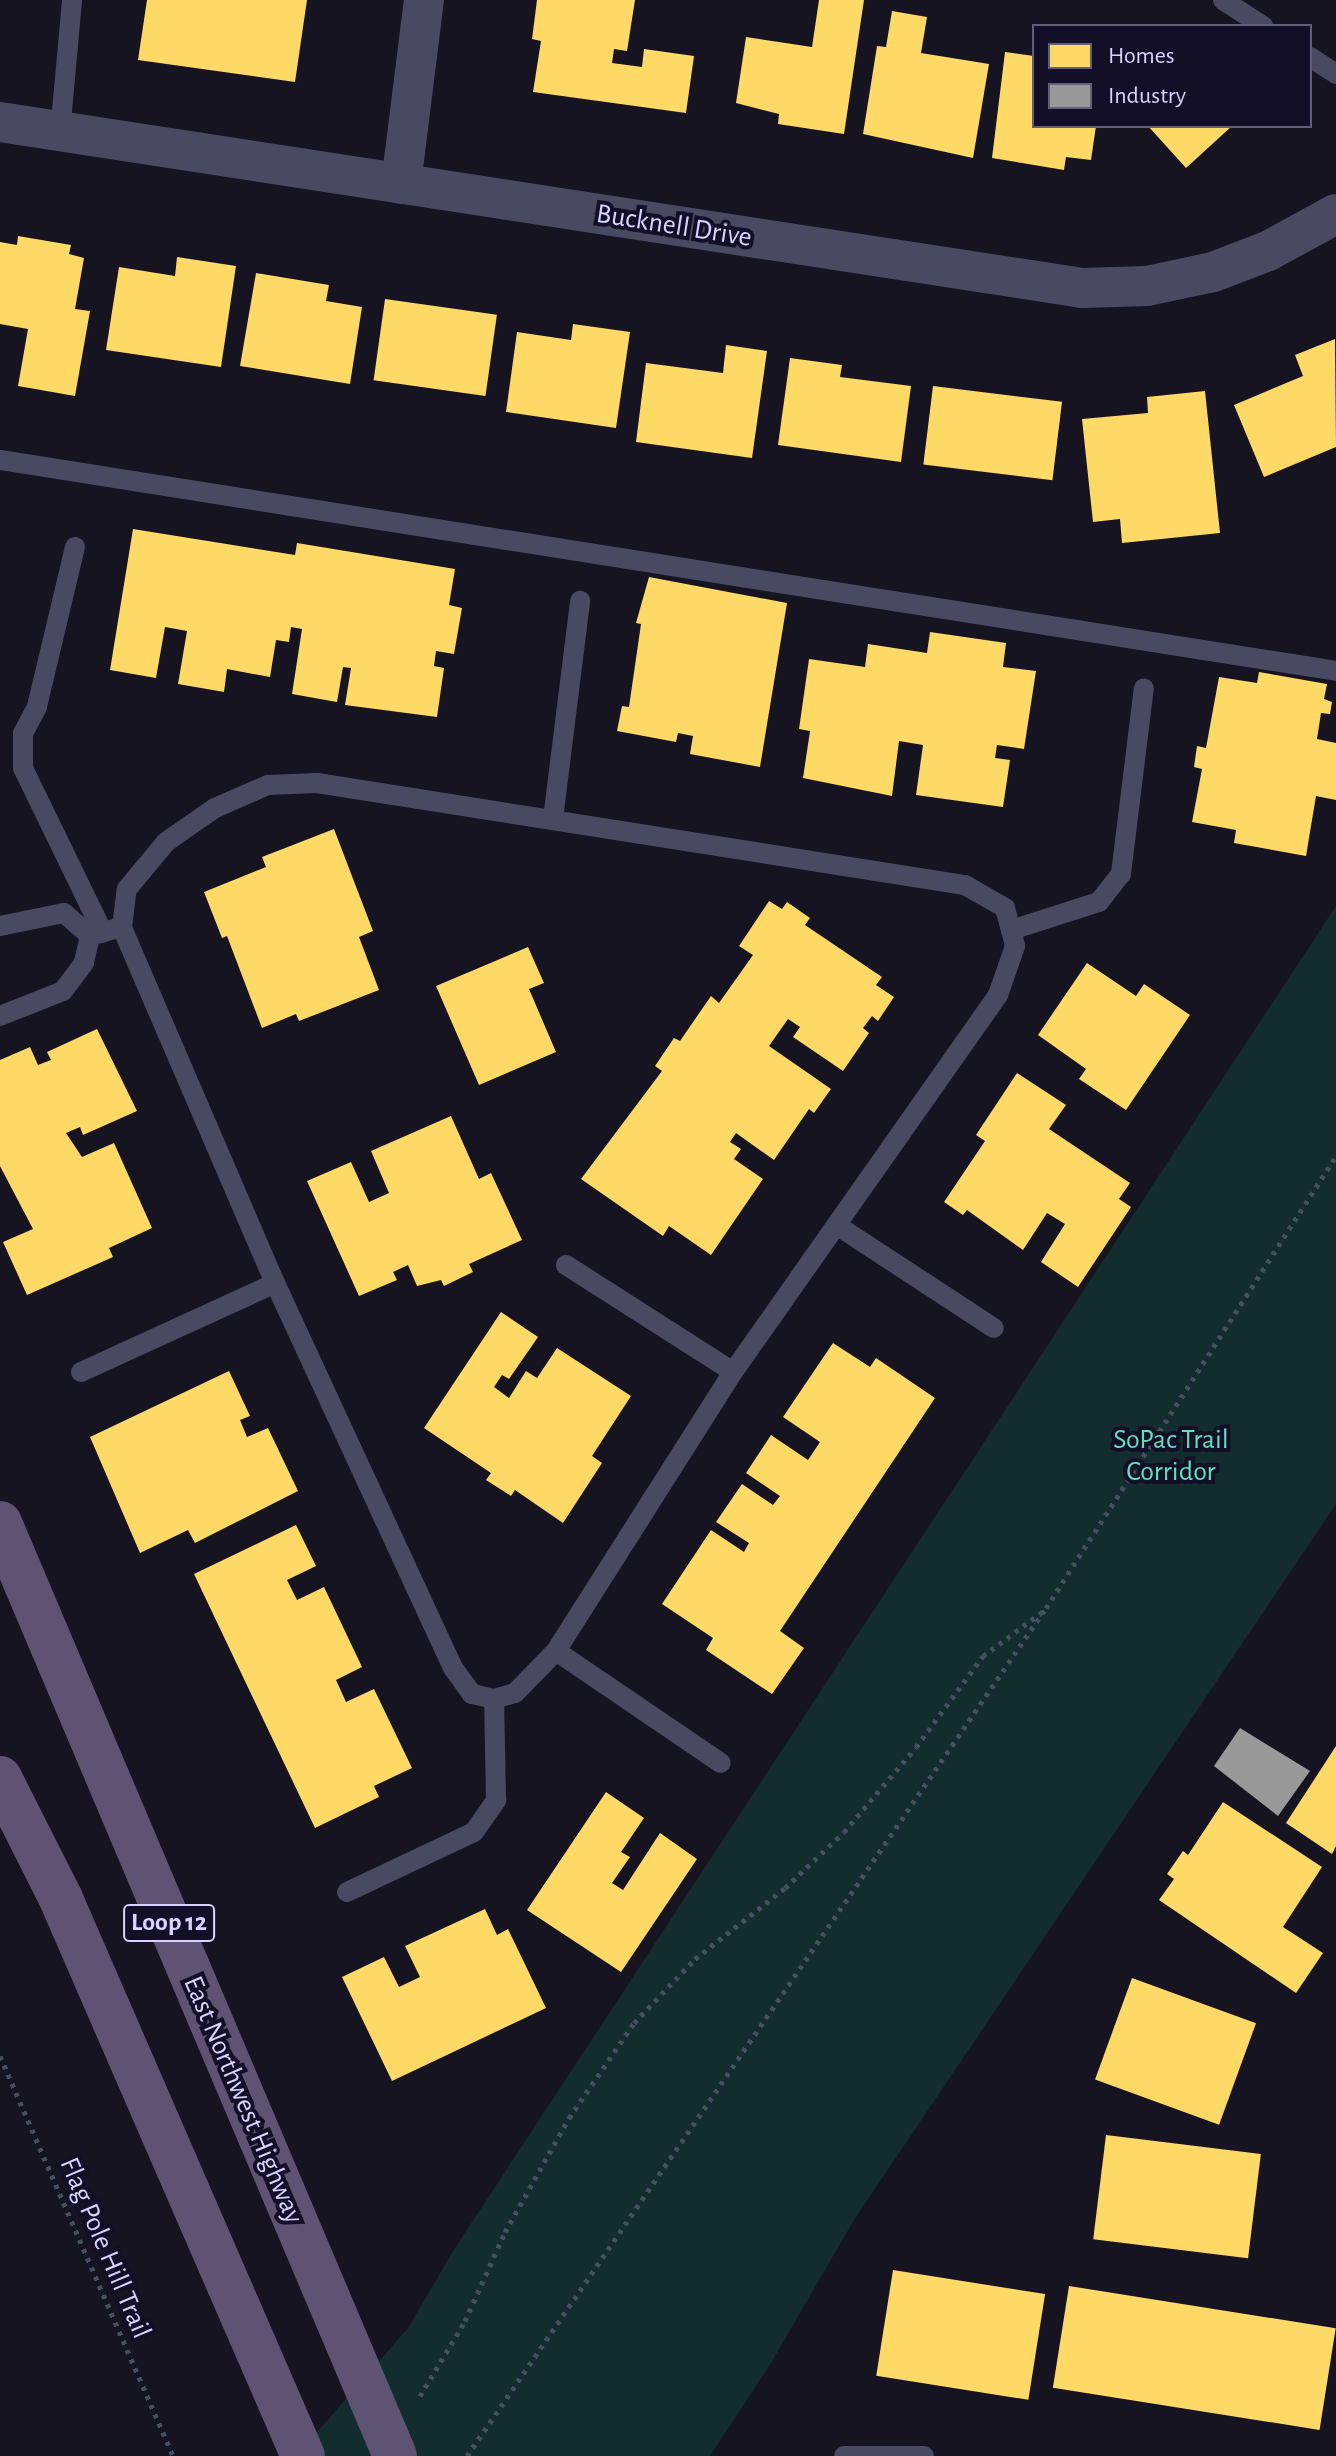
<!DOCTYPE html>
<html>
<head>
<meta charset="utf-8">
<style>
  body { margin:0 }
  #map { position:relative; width:1336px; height:2456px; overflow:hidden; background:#161421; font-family:"Alegreya Sans",sans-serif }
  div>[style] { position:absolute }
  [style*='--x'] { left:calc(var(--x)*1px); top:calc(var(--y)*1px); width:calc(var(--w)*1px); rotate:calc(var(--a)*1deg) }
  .green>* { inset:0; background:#132c2d }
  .homes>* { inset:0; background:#ffd966; transform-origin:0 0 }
  .industry>* { inset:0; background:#999 }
  .path>* { height:5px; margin-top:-2.5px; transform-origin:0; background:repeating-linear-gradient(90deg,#44505f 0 4px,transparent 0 10px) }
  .lane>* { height:20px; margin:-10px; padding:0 10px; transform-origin:10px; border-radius:10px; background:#4a4962 }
  .street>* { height:40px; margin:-20px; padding:0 20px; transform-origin:20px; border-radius:20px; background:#4a4962 }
  .primary>* { height:44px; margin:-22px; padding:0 22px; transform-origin:22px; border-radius:22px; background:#5e5373 }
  span { translate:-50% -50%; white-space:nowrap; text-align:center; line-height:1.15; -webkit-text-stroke:8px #130f26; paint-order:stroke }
  .shield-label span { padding:2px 6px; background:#130f26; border:2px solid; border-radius:6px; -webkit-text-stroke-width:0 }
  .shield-label { font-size:26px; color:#d9d4ff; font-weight:700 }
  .street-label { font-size:28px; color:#d9d4ff }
  .park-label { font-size:28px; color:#5fe0c0 }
  .legend { position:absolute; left:1032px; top:24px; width:280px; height:104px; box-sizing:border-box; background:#130f26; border:2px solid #625e7d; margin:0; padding:10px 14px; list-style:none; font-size:24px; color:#d9d4ff }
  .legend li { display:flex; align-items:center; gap:16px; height:40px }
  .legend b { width:40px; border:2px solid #625e7d }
</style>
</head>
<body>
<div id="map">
  <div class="green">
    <div style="clip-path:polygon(1336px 906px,1336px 1504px,854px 2220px,771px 2363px,710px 2456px,296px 2456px,408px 2328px,453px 2251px)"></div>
  </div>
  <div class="homes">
    <div style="clip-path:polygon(147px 0,307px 0,295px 82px,138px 60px)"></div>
    <div style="clip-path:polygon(537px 0,635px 0,627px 51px,614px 49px,612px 63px,642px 67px,644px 49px,694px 56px,686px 113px,533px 92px,541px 41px,532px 39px)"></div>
    <div style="clip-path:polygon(819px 0,864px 0,844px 134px,778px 124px,779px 114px,736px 103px,746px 37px,812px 47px)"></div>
    <div style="clip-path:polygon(892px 11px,927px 17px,921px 53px,989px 64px,973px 158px,863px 134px,877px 46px,886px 47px)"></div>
    <div style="clip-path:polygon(1005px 52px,1034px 56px,1034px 126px,1096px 126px,1091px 160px,1066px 157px,1064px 170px,992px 158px)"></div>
    <div style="clip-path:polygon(1148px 126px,1232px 126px,1186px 168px)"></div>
    <div style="clip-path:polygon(18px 236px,71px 245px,69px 254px,84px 258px,75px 309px,90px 311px,75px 396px,18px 386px,28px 329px,0 324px,0 242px,17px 245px)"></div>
    <div style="clip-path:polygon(177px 257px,236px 266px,221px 367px,106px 350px,119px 267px,175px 276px)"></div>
    <div style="clip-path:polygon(256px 273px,329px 285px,326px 301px,362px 307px,350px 384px,240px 366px)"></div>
    <div style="left:385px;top:299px;width:113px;height:82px;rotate:8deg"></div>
    <div style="clip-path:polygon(573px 324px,630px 332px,616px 428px,506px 412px,517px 332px,571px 340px)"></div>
    <div style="clip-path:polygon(1335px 339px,1336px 447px,1264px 477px,1234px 405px,1303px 376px,1295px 355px)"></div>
    <div style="clip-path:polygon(726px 345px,767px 351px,752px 458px,636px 442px,646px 363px,723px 373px)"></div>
    <div style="clip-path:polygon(790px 358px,842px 365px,840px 377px,911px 386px,901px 462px,778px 445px)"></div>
    <div style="left:933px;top:386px;width:130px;height:79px;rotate:7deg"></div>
    <div style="clip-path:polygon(1205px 391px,1220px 533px,1122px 543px,1120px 519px,1093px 522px,1082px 419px,1148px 413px,1147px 397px)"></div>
    <div style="clip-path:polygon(133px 529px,295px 555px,297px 543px,455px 569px,449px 605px,462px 608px,454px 654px,436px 651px,434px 666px,444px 668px,437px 717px,345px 705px,351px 668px,343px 667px,337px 702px,292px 694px,302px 629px,291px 627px,289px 642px,276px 640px,270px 677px,227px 669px,224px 692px,178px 684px,187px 631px,165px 627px,156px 678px,110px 670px)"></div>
    <div style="clip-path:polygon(649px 577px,787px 603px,760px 767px,690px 754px,693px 736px,678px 733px,676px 742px,617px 731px,622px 706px,629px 707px,641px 624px,636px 623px)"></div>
    <div style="clip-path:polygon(930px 632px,1006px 643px,1003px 667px,1036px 671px,1024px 749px,997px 745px,995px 758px,1010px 760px,1003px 807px,916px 795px,923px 745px,899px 741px,892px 796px,803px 778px,810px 731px,799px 729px,809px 659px,865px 667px,868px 644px,927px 653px)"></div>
    <div style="clip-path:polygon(1259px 672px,1327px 684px,1324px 699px,1332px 702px,1330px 714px,1321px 713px,1317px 739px,1336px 743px,1336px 800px,1316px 796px,1306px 856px,1234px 843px,1236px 830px,1192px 822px,1202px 769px,1194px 767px,1197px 746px,1206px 748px,1219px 677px,1257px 683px)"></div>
    <div style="clip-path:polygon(334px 829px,373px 931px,359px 937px,379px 990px,299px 1021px,296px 1014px,262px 1028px,227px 936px,222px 938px,204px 892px,266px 867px,262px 857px)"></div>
    <div style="clip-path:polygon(769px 901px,782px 909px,787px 902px,810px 918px,805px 925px,882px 977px,876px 985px,894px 997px,878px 1021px,872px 1016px,863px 1028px,869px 1033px,843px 1071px,793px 1037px,800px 1027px,788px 1019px,769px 1046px,831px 1089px,814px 1113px,809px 1109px,774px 1160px,736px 1133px,730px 1142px,741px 1149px,734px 1159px,763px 1179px,711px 1255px,669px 1226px,663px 1236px,581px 1179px,662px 1071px,655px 1066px,674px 1038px,680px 1041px,711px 996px,719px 1003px,753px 955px,739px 946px)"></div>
    <div style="clip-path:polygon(528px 947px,544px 983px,529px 989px,556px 1052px,479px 1085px,436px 986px)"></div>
    <div style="clip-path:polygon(1087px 963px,1136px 996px,1144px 984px,1190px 1015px,1126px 1110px,1079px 1079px,1086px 1069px,1038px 1035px)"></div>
    <div style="clip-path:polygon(97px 1029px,137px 1111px,83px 1135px,80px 1127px,66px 1133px,82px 1157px,114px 1143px,152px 1228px,109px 1248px,113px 1257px,27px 1295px,3px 1242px,33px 1229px,0 1166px,0 1060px,30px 1047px,38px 1065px,51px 1060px,47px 1052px)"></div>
    <div style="clip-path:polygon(1017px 1073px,1066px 1105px,1049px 1129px,1130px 1183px,1119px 1199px,1131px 1207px,1078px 1287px,1041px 1262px,1065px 1224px,1047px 1213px,1023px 1250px,967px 1210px,963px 1215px,944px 1202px,985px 1141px,976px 1135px)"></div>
    <div style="clip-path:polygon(451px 1116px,479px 1179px,491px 1173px,522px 1240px,469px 1264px,473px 1272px,444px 1286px,441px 1280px,417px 1286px,408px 1265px,393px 1272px,397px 1280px,359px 1296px,307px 1181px,351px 1162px,369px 1202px,389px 1193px,371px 1151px)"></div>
    <div style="clip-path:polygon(501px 1312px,538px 1337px,509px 1379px,502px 1375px,494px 1387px,509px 1398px,526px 1371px,537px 1378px,557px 1348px,631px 1396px,592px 1456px,602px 1463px,563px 1523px,515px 1490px,511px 1496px,486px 1480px,491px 1473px,424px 1428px)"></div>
    <div style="clip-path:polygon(833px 1343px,870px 1367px,876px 1358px,935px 1398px,780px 1631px,804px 1648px,772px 1694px,706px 1650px,713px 1638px,662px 1604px,711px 1530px,744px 1552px,749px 1543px,716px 1522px,742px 1484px,773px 1505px,780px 1496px,746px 1473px,771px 1435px,808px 1460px,820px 1442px,783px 1417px)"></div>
    <div style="clip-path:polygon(229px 1371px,250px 1416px,240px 1420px,247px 1437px,268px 1428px,298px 1491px,195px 1543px,188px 1530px,140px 1553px,90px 1437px)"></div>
    <div style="clip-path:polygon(296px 1525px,316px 1566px,287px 1580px,297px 1600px,324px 1587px,362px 1667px,336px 1680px,346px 1702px,374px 1689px,412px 1768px,374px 1786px,379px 1797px,315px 1828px,194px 1574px)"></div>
    <div style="clip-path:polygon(1336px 1746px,1336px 1846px,1332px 1854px,1286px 1823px)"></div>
    <div style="clip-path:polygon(606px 1792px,644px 1818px,621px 1852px,630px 1857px,612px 1883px,623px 1890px,660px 1833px,697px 1859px,621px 1972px,527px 1910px)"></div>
    <div style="clip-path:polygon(1223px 1802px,1322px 1867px,1283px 1927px,1323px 1953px,1296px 1993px,1159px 1900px,1174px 1879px,1167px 1874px,1183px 1851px,1188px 1855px)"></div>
    <div style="clip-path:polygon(485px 1909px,497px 1935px,508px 1929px,546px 2008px,392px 2081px,342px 1977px,384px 1957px,399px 1987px,420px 1977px,405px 1946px)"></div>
    <div style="left:1132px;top:1978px;width:132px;height:108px;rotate:20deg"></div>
    <div style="left:1106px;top:2135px;width:156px;height:105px;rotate:7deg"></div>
    <div style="left:893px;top:2270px;width:154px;height:107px;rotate:9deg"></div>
    <div style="left:1069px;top:2286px;width:270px;height:103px;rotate:9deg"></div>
  </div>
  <div class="industry">
    <div style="clip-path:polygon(1240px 1728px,1310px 1771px,1278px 1816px,1214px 1766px)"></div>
  </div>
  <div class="path">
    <div style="--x:0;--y:2056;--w:436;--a:66.6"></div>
    <div style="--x:420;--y:2396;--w:87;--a:-59"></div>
    <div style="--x:465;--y:2321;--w:98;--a:-65.8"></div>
    <div style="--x:505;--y:2232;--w:131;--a:-60.7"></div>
    <div style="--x:569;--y:2118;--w:115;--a:-55.6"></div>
    <div style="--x:634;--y:2023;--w:88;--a:-46.4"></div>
    <div style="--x:695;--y:1959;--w:115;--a:-38.3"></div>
    <div style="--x:785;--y:1888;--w:81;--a:-43.5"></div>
    <div style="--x:844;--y:1832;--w:111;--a:-49.7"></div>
    <div style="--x:916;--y:1747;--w:113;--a:-53.6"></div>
    <div style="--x:983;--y:1656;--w:74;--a:-36.7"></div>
    <div style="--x:467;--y:2456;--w:1027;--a:-55.68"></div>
    <div style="--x:1046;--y:1608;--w:537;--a:-57.32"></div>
  </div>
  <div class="lane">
    <div style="--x:1223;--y:0;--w:48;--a:33"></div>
    <div style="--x:1310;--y:57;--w:31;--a:33"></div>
    <div style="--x:60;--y:133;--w:134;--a:-84.8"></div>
    <div style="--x:0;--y:460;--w:1353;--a:8.97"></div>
    <div style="--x:75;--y:547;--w:164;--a:103.4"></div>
    <div style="--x:37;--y:707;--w:30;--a:118"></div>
    <div style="--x:23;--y:733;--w:35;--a:90"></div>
    <div style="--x:23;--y:768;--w:183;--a:64.1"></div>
    <div style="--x:553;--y:819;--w:220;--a:-82.9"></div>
    <div style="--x:0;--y:926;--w:65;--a:-11.5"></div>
    <div style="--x:64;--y:913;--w:35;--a:41"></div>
    <div style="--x:90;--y:936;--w:28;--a:103"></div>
    <div style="--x:84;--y:963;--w:35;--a:127"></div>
    <div style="--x:63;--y:991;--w:68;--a:158.4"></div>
    <div style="--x:1011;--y:930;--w:92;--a:-17.7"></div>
    <div style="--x:1099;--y:902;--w:36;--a:-52"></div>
    <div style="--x:1121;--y:874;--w:187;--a:-83"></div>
    <div style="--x:90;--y:936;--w:33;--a:-16"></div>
    <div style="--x:122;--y:927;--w:38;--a:-83"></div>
    <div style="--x:127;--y:889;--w:61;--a:-50.3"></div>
    <div style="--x:166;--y:842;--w:60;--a:-34.8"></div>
    <div style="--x:215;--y:808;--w:58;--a:-23.5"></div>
    <div style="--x:268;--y:785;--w:49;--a:-2.3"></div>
    <div style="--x:317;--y:783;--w:656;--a:8.95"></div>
    <div style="--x:965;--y:885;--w:46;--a:29.9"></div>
    <div style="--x:1005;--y:908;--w:39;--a:75"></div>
    <div style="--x:1015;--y:946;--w:52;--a:109.1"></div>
    <div style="--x:998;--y:995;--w:461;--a:125.1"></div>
    <div style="--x:733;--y:1372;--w:330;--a:122.4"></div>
    <div style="--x:556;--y:1651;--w:59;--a:134.3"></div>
    <div style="--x:515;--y:1693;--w:22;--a:164"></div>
    <div style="--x:494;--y:1699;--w:23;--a:-167"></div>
    <div style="--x:472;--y:1694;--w:32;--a:-126"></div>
    <div style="--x:453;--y:1668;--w:424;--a:-114.8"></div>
    <div style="--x:275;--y:1283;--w:387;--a:-113.3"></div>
    <div style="--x:838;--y:1226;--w:186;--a:33.2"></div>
    <div style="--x:566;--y:1265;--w:198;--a:32.6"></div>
    <div style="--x:81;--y:1372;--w:213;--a:-24.6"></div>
    <div style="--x:556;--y:1651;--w:199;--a:34.2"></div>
    <div style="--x:347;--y:1892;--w:140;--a:-25.3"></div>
    <div style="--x:474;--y:1832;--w:39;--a:-55"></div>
    <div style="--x:496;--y:1800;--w:101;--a:-91.1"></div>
    <div style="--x:844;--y:2456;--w:80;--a:0"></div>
  </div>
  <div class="street">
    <div style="--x:0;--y:122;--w:1095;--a:8.72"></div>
    <div style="--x:1082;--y:288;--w:65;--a:-1.8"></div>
    <div style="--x:1147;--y:286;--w:67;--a:-12"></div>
    <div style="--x:1213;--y:272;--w:59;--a:-20.9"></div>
    <div style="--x:1268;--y:251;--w:77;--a:-28.6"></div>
    <div style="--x:401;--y:184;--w:185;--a:-82.9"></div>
  </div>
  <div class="primary">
    <div style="--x:0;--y:1523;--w:1013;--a:67.05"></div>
    <div style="--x:0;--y:1778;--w:136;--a:63.2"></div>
    <div style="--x:61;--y:1899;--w:607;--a:66.52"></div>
  </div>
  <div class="shield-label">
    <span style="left:169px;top:1923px">Loop 12</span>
  </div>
  <div class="street-label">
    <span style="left:674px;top:226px;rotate:9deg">Bucknell Drive</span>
    <span style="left:243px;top:2100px;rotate:67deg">East Northwest Highway</span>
    <span style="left:105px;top:2248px;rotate:67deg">Flag Pole Hill Trail</span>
  </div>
  <div class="park-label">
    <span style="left:1171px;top:1456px">SoPac Trail<br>Corridor</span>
  </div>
  <ul class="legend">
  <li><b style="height:22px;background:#ffd966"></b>Homes</li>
  <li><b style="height:22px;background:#999"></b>Industry</li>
  </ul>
</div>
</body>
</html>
